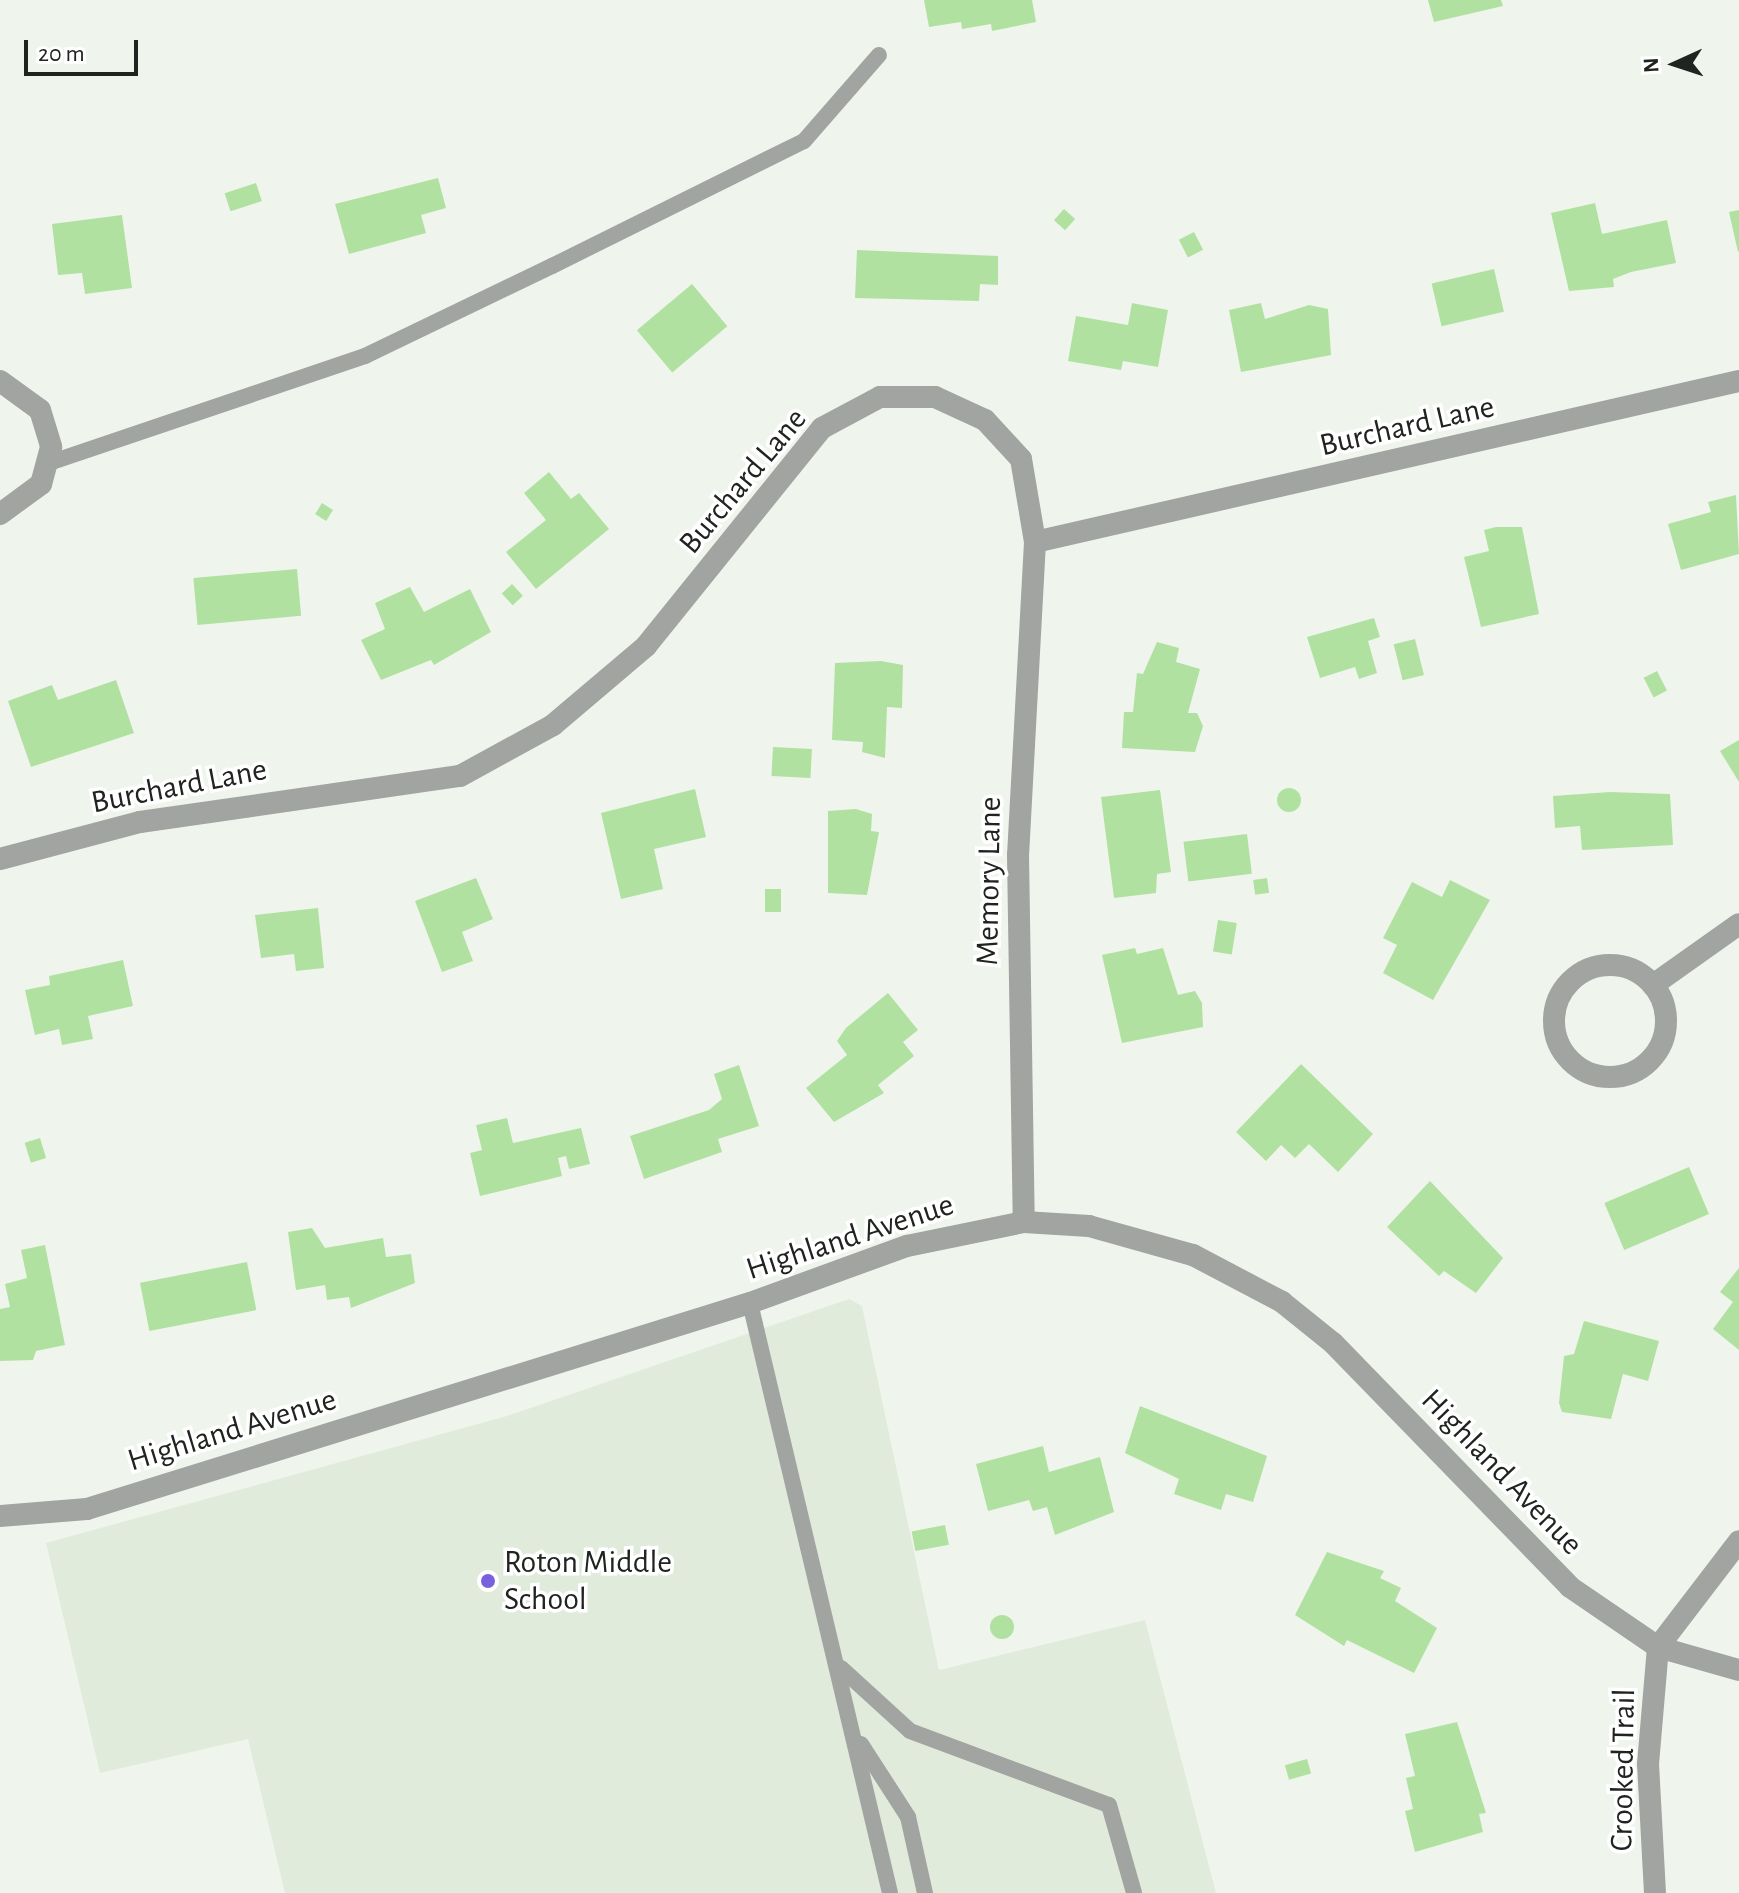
<!DOCTYPE html>
<html>
<head>
<meta charset="utf-8">
<style>
  body { margin:0 }
  #map { position:relative; width:1739px; height:1893px; overflow:hidden; background:#eff5ed; font-family:"Alegreya Sans",sans-serif }
  div>[style] { position:absolute }
  [style*='--x'] { left:calc(var(--x)*1px); top:calc(var(--y)*1px); width:calc(var(--w)*1px); rotate:calc(var(--a)*1deg) }
  .built>* { inset:0; background:#e0ebdc }
  .building>* { inset:0; background:#b1e1a0; transform-origin:0 0 }
  .round { border-radius:50% }
  .service>* { height:16px; margin:-8px; padding:0 8px; transform-origin:8px; border-radius:8px; background:#a1a4a0 }
  .minor>* { height:22px; margin:-11px; padding:0 11px; transform-origin:11px; border-radius:11px; background:#a1a4a0 }
  .minor>.ring { margin:-11px; padding:0; box-sizing:content-box; background:none; border:22px solid #a1a4a0; border-radius:50% }
  .tertiary>* { height:22px; margin:-11px; padding:0 11px; transform-origin:11px; border-radius:11px; background:#a1a4a0 }
  .dots>* { width:22px; height:22px; translate:-50% -50%; box-sizing:border-box; border:4px solid #fff; border-radius:50% }
  span { translate:-50% -50%; white-space:nowrap; text-align:center; line-height:1.15; -webkit-text-stroke:7px #fff; paint-order:stroke }
  .street-label { font-size:32px; color:#202320 }
  .poi-label { font-size:32px; color:#202320 }
  .left { translate:0 -50%; text-align:left }
  .north { position:absolute; left:1635px; top:24px; width:80px; height:80px; -webkit-text-stroke:6px #fff; paint-order:stroke; rotate:267deg; font-size:22px; font-weight:700; line-height:32px; text-align:center; color:#202320 }
  .north::after { content:''; display:block; margin:auto; width:28px; height:36px; background:#202320; clip-path:polygon(50% 0,100% 100%,50% 72%,0 100%) }
  .scale { position:absolute; left:24px; top:40px; width:114px; height:36px; box-sizing:border-box; border:4px solid #202320; border-top:0; padding-left:10px; font-size:24px; line-height:28px; white-space:nowrap; color:#202320; -webkit-text-stroke:6px #fff; paint-order:stroke }
</style>
</head>
<body>
<div id="map">
  <div class="built">
    <div style="clip-path:polygon(849px 1299px,862px 1306px,939px 1670px,1145px 1620px,1216px 1893px,285px 1893px,248px 1739px,100px 1773px,46px 1543px,507px 1416px)"></div>
  </div>
  <div class="building">
    <div style="clip-path:polygon(924px 0,1032px 0,1036px 22px,992px 31px,991px 24px,962px 29px,961px 22px,929px 27px)"></div>
    <div style="clip-path:polygon(1428px 0,1501px 0,1503px 6px,1434px 22px)"></div>
    <div style="clip-path:polygon(438px 178px,446px 208px,421px 215px,426px 233px,349px 254px,335px 204px)"></div>
    <div style="left:256px;top:183px;width:19px;height:33px;rotate:72deg"></div>
    <div style="clip-path:polygon(1595px 203px,1602px 234px,1667px 220px,1676px 263px,1631px 272px,1613px 279px,1614px 287px,1569px 291px,1551px 213px)"></div>
    <div style="left:1064px;top:209px;width:15px;height:15px;rotate:42deg"></div>
    <div style="clip-path:polygon(1739px 210px,1739px 251px,1738px 252px,1729px 212px)"></div>
    <div style="clip-path:polygon(122px 215px,132px 288px,85px 294px,82px 273px,58px 275px,52px 224px)"></div>
    <div style="left:1194px;top:232px;width:20px;height:17px;rotate:63deg"></div>
    <div style="clip-path:polygon(857px 250px,998px 256px,998px 285px,980px 284px,979px 301px,855px 298px)"></div>
    <div style="left:1494px;top:269px;width:44px;height:64px;rotate:77deg"></div>
    <div style="left:692px;top:284px;width:55px;height:72px;rotate:50deg"></div>
    <div style="clip-path:polygon(1132px 303px,1168px 310px,1158px 367px,1123px 361px,1121px 370px,1068px 361px,1076px 316px,1128px 325px)"></div>
    <div style="clip-path:polygon(1261px 303px,1265px 319px,1309px 305px,1328px 309px,1331px 355px,1241px 372px,1229px 310px)"></div>
    <div style="clip-path:polygon(549px 472px,571px 499px,579px 493px,609px 529px,536px 589px,506px 552px,546px 520px,524px 493px)"></div>
    <div style="clip-path:polygon(1736px 495px,1739px 554px,1681px 570px,1668px 524px,1711px 512px,1708px 502px)"></div>
    <div style="left:322px;top:503px;width:13px;height:13px;rotate:32deg"></div>
    <div style="clip-path:polygon(1496px 527px,1522px 527px,1539px 614px,1481px 627px,1464px 557px,1489px 551px,1484px 530px)"></div>
    <div style="left:297px;top:569px;width:47px;height:104px;rotate:85deg"></div>
    <div style="left:512px;top:584px;width:16px;height:14px;rotate:47deg"></div>
    <div style="clip-path:polygon(410px 587px,424px 612px,470px 589px,491px 632px,434px 665px,431px 660px,381px 680px,361px 640px,385px 629px,375px 603px)"></div>
    <div style="clip-path:polygon(1374px 618px,1380px 637px,1368px 641px,1377px 673px,1359px 679px,1355px 667px,1320px 678px,1307px 637px)"></div>
    <div style="left:1415px;top:639px;width:37px;height:22px;rotate:76deg"></div>
    <div style="clip-path:polygon(1157px 642px,1179px 648px,1176px 662px,1200px 669px,1188px 713px,1197px 713px,1203px 726px,1195px 752px,1122px 748px,1124px 712px,1133px 712px,1137px 673px,1143px 674px)"></div>
    <div style="clip-path:polygon(881px 661px,903px 665px,902px 708px,887px 707px,885px 758px,862px 752px,863px 742px,832px 740px,835px 663px)"></div>
    <div style="left:1657px;top:671px;width:22px;height:15px;rotate:63deg"></div>
    <div style="clip-path:polygon(116px 680px,134px 733px,31px 767px,8px 701px,52px 685px,58px 700px)"></div>
    <div style="clip-path:polygon(1739px 740px,1739px 782px,1720px 751px)"></div>
    <div style="left:773px;top:747px;width:39px;height:29px;rotate:3deg"></div>
    <div class="round" style="left:1277px;top:788px;width:24px;height:24px"></div>
    <div style="clip-path:polygon(695px 789px,706px 837px,654px 849px,663px 889px,621px 899px,601px 813px)"></div>
    <div style="clip-path:polygon(1160px 790px,1171px 872px,1157px 874px,1156px 893px,1114px 898px,1101px 797px)"></div>
    <div style="clip-path:polygon(1610px 792px,1670px 794px,1673px 845px,1582px 850px,1580px 826px,1555px 828px,1553px 796px)"></div>
    <div style="clip-path:polygon(856px 809px,872px 814px,871px 831px,879px 832px,867px 895px,828px 893px,828px 811px)"></div>
    <div style="left:1247px;top:834px;width:40px;height:64px;rotate:83deg"></div>
    <div style="clip-path:polygon(476px 878px,493px 919px,462px 932px,473px 961px,442px 972px,415px 901px)"></div>
    <div style="left:1267px;top:878px;width:15px;height:14px;rotate:82deg"></div>
    <div style="clip-path:polygon(1450px 880px,1490px 900px,1433px 1000px,1383px 973px,1397px 945px,1383px 938px,1412px 882px,1442px 897px)"></div>
    <div style="left:765px;top:889px;width:16px;height:23px"></div>
    <div style="clip-path:polygon(318px 908px,324px 968px,296px 971px,294px 954px,261px 958px,255px 915px)"></div>
    <div style="left:1218px;top:920px;width:19px;height:32px;rotate:9deg"></div>
    <div style="clip-path:polygon(1135px 948px,1137px 954px,1163px 948px,1178px 995px,1195px 991px,1202px 1003px,1203px 1027px,1122px 1043px,1102px 955px)"></div>
    <div style="clip-path:polygon(123px 960px,133px 1006px,88px 1016px,93px 1039px,62px 1045px,59px 1029px,35px 1035px,25px 990px,50px 985px,49px 976px)"></div>
    <div style="clip-path:polygon(888px 993px,918px 1030px,903px 1042px,914px 1056px,878px 1085px,884px 1093px,834px 1122px,806px 1088px,847px 1055px,837px 1041px,846px 1028px)"></div>
    <div style="clip-path:polygon(1301px 1064px,1373px 1134px,1338px 1172px,1309px 1144px,1295px 1158px,1281px 1145px,1266px 1161px,1236px 1132px)"></div>
    <div style="clip-path:polygon(739px 1065px,759px 1126px,718px 1139px,722px 1152px,644px 1179px,630px 1136px,709px 1110px,722px 1099px,714px 1074px)"></div>
    <div style="clip-path:polygon(507px 1118px,513px 1143px,581px 1128px,590px 1164px,569px 1169px,566px 1156px,558px 1158px,562px 1176px,480px 1196px,470px 1153px,482px 1150px,476px 1125px)"></div>
    <div style="left:40px;top:1138px;width:21px;height:16px;rotate:73deg"></div>
    <div style="left:1689px;top:1167px;width:51px;height:92px;rotate:67deg"></div>
    <div style="clip-path:polygon(1430px 1181px,1503px 1258px,1476px 1293px,1444px 1271px,1439px 1276px,1387px 1227px)"></div>
    <div style="clip-path:polygon(312px 1228px,325px 1248px,383px 1238px,386px 1257px,411px 1254px,415px 1283px,351px 1308px,349px 1297px,327px 1300px,325px 1285px,296px 1290px,288px 1232px)"></div>
    <div style="clip-path:polygon(45px 1245px,65px 1345px,36px 1351px,33px 1360px,0 1361px,0 1309px,10px 1307px,5px 1284px,27px 1278px,21px 1250px)"></div>
    <div style="left:247px;top:1262px;width:49px;height:109px;rotate:79deg"></div>
    <div style="clip-path:polygon(1739px 1268px,1739px 1350px,1713px 1329px,1733px 1302px,1720px 1292px)"></div>
    <div style="clip-path:polygon(1584px 1321px,1659px 1341px,1648px 1381px,1623px 1374px,1611px 1419px,1562px 1412px,1559px 1403px,1564px 1356px,1574px 1354px)"></div>
    <div style="clip-path:polygon(1140px 1406px,1267px 1456px,1253px 1502px,1226px 1494px,1221px 1510px,1174px 1494px,1179px 1479px,1125px 1453px)"></div>
    <div style="clip-path:polygon(1043px 1446px,1049px 1472px,1100px 1457px,1114px 1512px,1055px 1535px,1047px 1507px,1033px 1511px,1029px 1500px,988px 1511px,976px 1464px)"></div>
    <div style="left:945px;top:1525px;width:20px;height:34px;rotate:79deg"></div>
    <div style="clip-path:polygon(1327px 1552px,1384px 1571px,1380px 1578px,1401px 1588px,1395px 1601px,1437px 1628px,1414px 1673px,1347px 1640px,1344px 1646px,1295px 1615px)"></div>
    <div class="round" style="left:990px;top:1615px;width:24px;height:24px"></div>
    <div style="clip-path:polygon(1457px 1722px,1486px 1813px,1479px 1814px,1483px 1832px,1415px 1852px,1405px 1811px,1413px 1809px,1406px 1778px,1415px 1776px,1405px 1734px)"></div>
    <div style="left:1307px;top:1759px;width:15px;height:23px;rotate:74deg"></div>
  </div>
  <div class="service">
    <div style="--x:49;--y:463;--w:334;--a:-18.7"></div>
    <div style="--x:365;--y:356;--w:208;--a:-25.7"></div>
    <div style="--x:552;--y:266;--w:281;--a:-26.4"></div>
    <div style="--x:804;--y:141;--w:114;--a:-48.9"></div>
    <div style="--x:750;--y:1303;--w:606;--a:76.65"></div>
    <div style="--x:841;--y:1668;--w:93;--a:42.4"></div>
    <div style="--x:910;--y:1731;--w:212;--a:20.4"></div>
    <div style="--x:1109;--y:1805;--w:91;--a:74.1"></div>
    <div style="--x:861;--y:1744;--w:87;--a:57.2"></div>
    <div style="--x:908;--y:1817;--w:78;--a:77.4"></div>
  </div>
  <div class="minor">
    <div style="--x:0;--y:381;--w:49;--a:35.9"></div>
    <div style="--x:40;--y:410;--w:39;--a:73"></div>
    <div style="--x:51;--y:447;--w:38;--a:105"></div>
    <div style="--x:41;--y:484;--w:51;--a:143.8"></div>
    <div style="--x:1035;--y:542;--w:722;--a:-12.88"></div>
    <div style="--x:0;--y:859;--w:145;--a:-14.8"></div>
    <div style="--x:140;--y:822;--w:323;--a:-8.2"></div>
    <div style="--x:460;--y:776;--w:106;--a:-28.7"></div>
    <div style="--x:553;--y:725;--w:122;--a:-40.3"></div>
    <div style="--x:646;--y:646;--w:280;--a:-51.1"></div>
    <div style="--x:822;--y:428;--w:66;--a:-28.1"></div>
    <div style="--x:880;--y:397;--w:55;--a:0"></div>
    <div style="--x:935;--y:397;--w:55;--a:24.7"></div>
    <div style="--x:985;--y:420;--w:53;--a:47.3"></div>
    <div style="--x:1021;--y:459;--w:84;--a:80.4"></div>
    <div style="--x:1035;--y:542;--w:313;--a:93.1"></div>
    <div style="--x:1018;--y:855;--w:367;--a:89.1"></div>
    <div class="ring" style="left:1554px;top:965px;width:90px;height:90px"></div>
    <div style="--x:1653;--y:985;--w:105;--a:-35.3"></div>
    <div style="--x:1655;--y:1893;--w:129;--a:-93.1"></div>
    <div style="--x:1648;--y:1764;--w:117;--a:-85.1"></div>
    <div style="--x:1658;--y:1647;--w:133;--a:-52.6"></div>
  </div>
  <div class="tertiary">
    <div style="--x:0;--y:1516;--w:87;--a:-4.6"></div>
    <div style="--x:87;--y:1509;--w:694;--a:-17.26"></div>
    <div style="--x:750;--y:1303;--w:167;--a:-20"></div>
    <div style="--x:907;--y:1246;--w:119;--a:-11.6"></div>
    <div style="--x:1024;--y:1222;--w:65;--a:3.5"></div>
    <div style="--x:1089;--y:1226;--w:108;--a:15.6"></div>
    <div style="--x:1193;--y:1255;--w:101;--a:27.8"></div>
    <div style="--x:1282;--y:1302;--w:65;--a:38.8"></div>
    <div style="--x:1333;--y:1343;--w:340;--a:45.8"></div>
    <div style="--x:1570;--y:1587;--w:107;--a:34.3"></div>
    <div style="--x:1658;--y:1647;--w:84;--a:15.9"></div>
  </div>
  <div class="dots">
    <div style="left:488px;top:1581px;background:#7861dc"></div>
  </div>
  <div class="street-label">
    <span style="left:1407px;top:426px;rotate:-13deg">Burchard Lane</span>
    <span style="left:743px;top:481px;rotate:-50deg">Burchard Lane</span>
    <span style="left:179px;top:786px;rotate:-11deg">Burchard Lane</span>
    <span style="left:989px;top:881px;rotate:-89deg">Memory Lane</span>
    <span style="left:850px;top:1237px;rotate:-18deg">Highland Avenue</span>
    <span style="left:232px;top:1430px;rotate:-17deg">Highland Avenue</span>
    <span style="left:1502px;top:1472px;rotate:46deg">Highland Avenue</span>
    <span style="left:1623px;top:1770px;rotate:-89deg">Crooked Trail</span>
  </div>
  <div class="poi-label">
    <span class="left" style="left:504px;top:1581px">Roton Middle<br>School</span>
  </div>
  <div class="north">N</div>
  <div class="scale">20 m</div>
</div>
</body>
</html>
